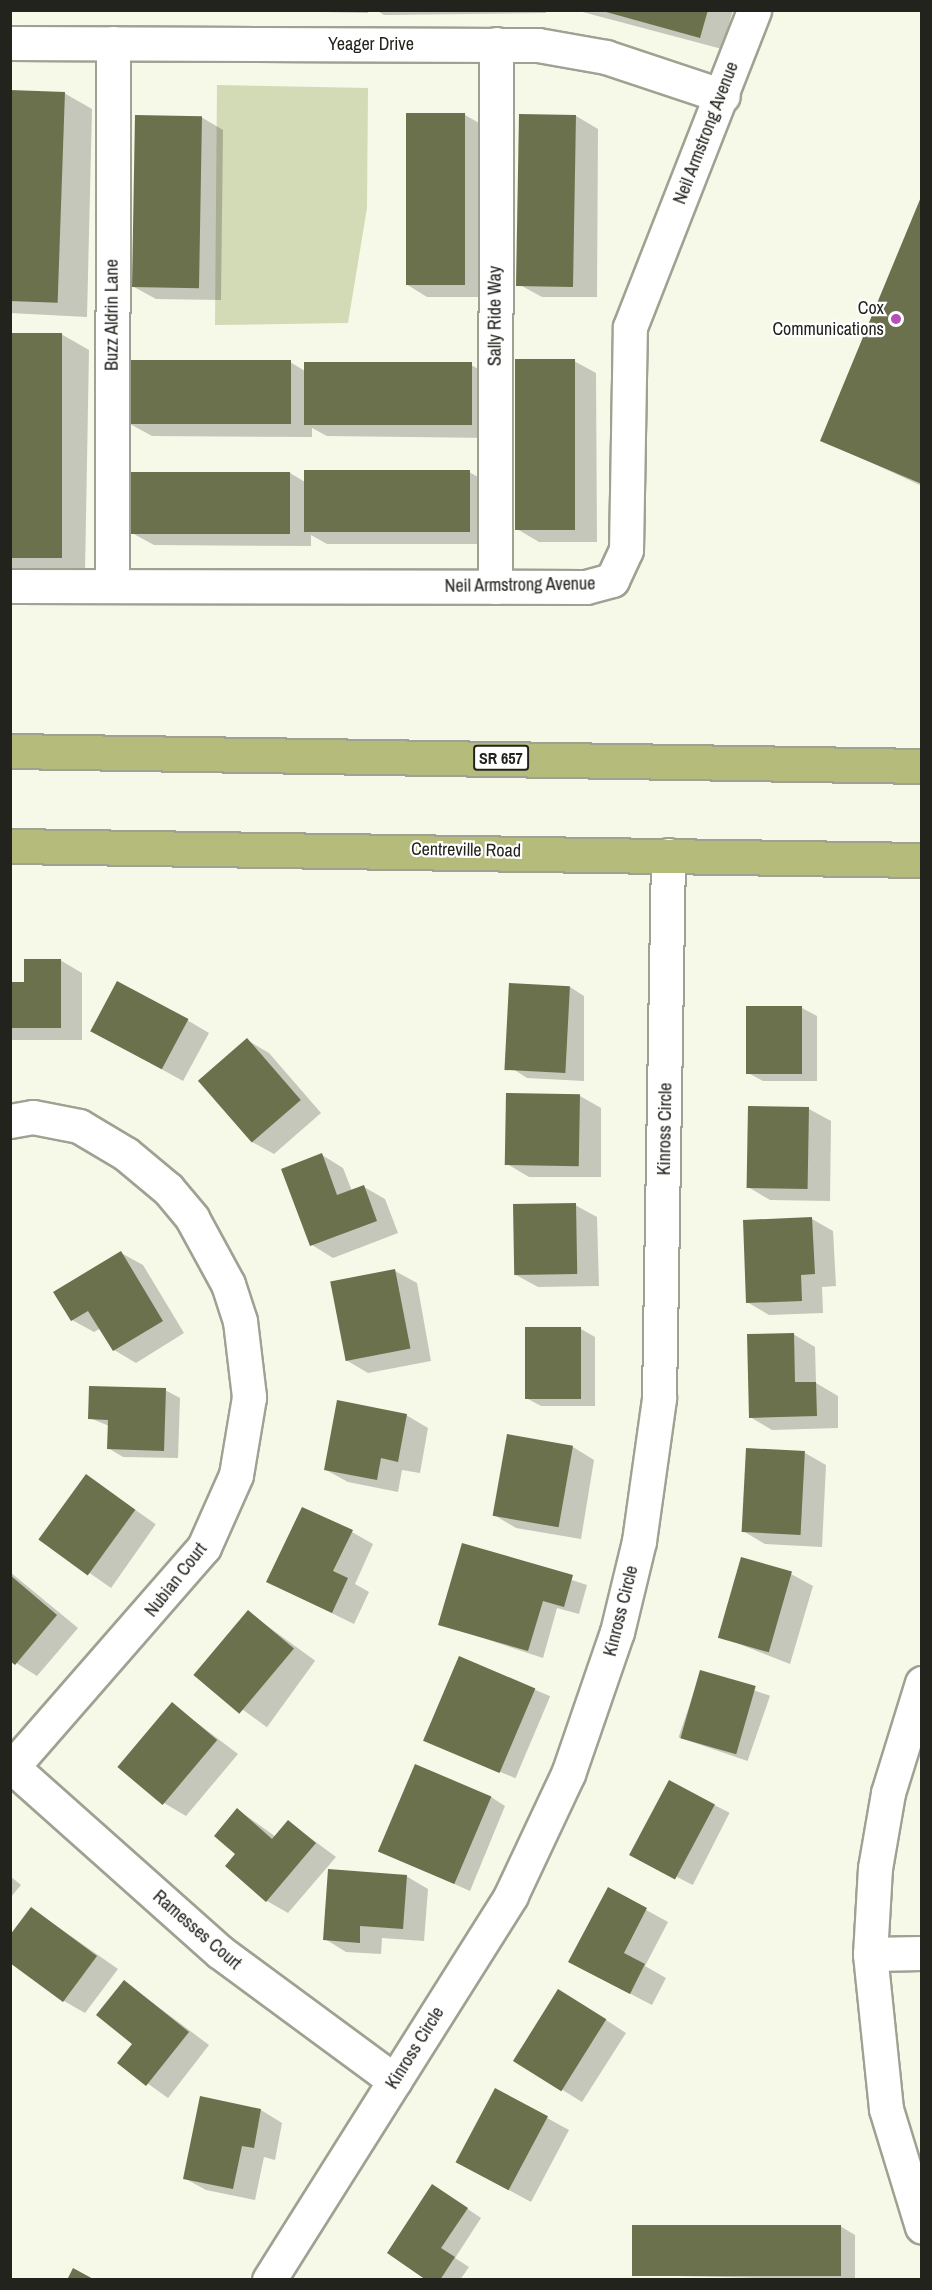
<!DOCTYPE html>
<html>
<head>
<meta charset="utf-8">
<style>
  body { margin:0 }
  #map { position:relative; width:932px; height:2290px; overflow:hidden; background:#f6f9e8; font-family:"Archivo Narrow",sans-serif }
  div>[style] { position:absolute }
  [style*='--x'] { left:calc(var(--x)*1px); top:calc(var(--y)*1px); width:calc(var(--w)*1px); rotate:calc(var(--a)*1deg) }
  .green>* { inset:0; background:#d3dab6 }
  .shadow>* { inset:0; background:#0003; transform-origin:0 0 }
  .building>* { inset:0; background:#6b714c; transform-origin:0 0 }
  .roads { filter:drop-shadow(2px 0 #9fa292) drop-shadow(-2px 0 #9fa292) drop-shadow(0 2px #9fa292) drop-shadow(0 -2px #9fa292) }
  .minor>* { height:33px; margin:-16.5px; padding:0 16.5px; transform-origin:16.5px; border-radius:16.5px; background:#fff }
  .tertiary>* { height:33px; margin:-16.5px; padding:0 16.5px; transform-origin:16.5px; border-radius:16.5px; background:#fff }
  .primary>* { height:33px; margin:-16.5px; padding:0 16.5px; transform-origin:16.5px; border-radius:16.5px; background:#b5bc7b }
  .dots>* { width:16px; height:16px; translate:-50% -50%; box-sizing:border-box; border:3px solid #fff; border-radius:50% }
  span { translate:-50% -50%; white-space:nowrap; text-align:center; line-height:1.15; -webkit-text-stroke:4.5px #fff; paint-order:stroke }
  .shield-label span { padding:2px 4px; background:#fff; border:2px solid; border-radius:4px; -webkit-text-stroke-width:0 }
  .shield-label { font-size:16px; color:#22231d; font-weight:700 }
  .street-label { font-size:18px; color:#22231d }
  .poi-label { font-size:18px; color:#22231d }
  .right { translate:-100% -50%; text-align:right }
  .frame { position:absolute; inset:0; border:12px solid #22231d; pointer-events:none }
</style>
</head>
<body>
<div id="map">
  <div class="green">
    <div style="clip-path:polygon(217px 85px,368px 88px,367px 208px,348px 323px,215px 325px)"></div>
  </div>
  <div class="shadow">
    <div style="clip-path:polygon(234px 10px,368px 10px,368px 13px)"></div>
    <div style="clip-path:polygon(376px 10px,546px 10px,546px 13px,384px 15px)"></div>
    <div style="clip-path:polygon(575px 10px,733px 10px,722px 49px)"></div>
    <div style="clip-path:polygon(10px 92px,64px 93px,92px 109px,87px 317px,10px 313px)"></div>
    <div style="clip-path:polygon(465px 115px,486px 127px,485px 297px,427px 297px,406px 284px)"></div>
    <div style="clip-path:polygon(576px 116px,598px 129px,597px 297px,542px 297px,520px 285px)"></div>
    <div style="clip-path:polygon(201px 117px,223px 130px,221px 300px,156px 299px,134px 287px)"></div>
    <div style="clip-path:polygon(922px 201px,922px 486px,822px 440px)"></div>
    <div style="clip-path:polygon(10px 334px,61px 334px,89px 350px,85px 573px,10px 570px)"></div>
    <div style="clip-path:polygon(574px 361px,596px 373px,597px 542px,539px 542px,517px 529px)"></div>
    <div style="clip-path:polygon(290px 362px,305px 371px,471px 365px,493px 377px,493px 438px,327px 436px,312px 428px,312px 437px,152px 436px,130px 424px)"></div>
    <div style="clip-path:polygon(469px 472px,491px 484px,491px 544px,327px 544px,311px 535px,311px 546px,154px 545px,132px 533px,290px 473px,305px 482px)"></div>
    <div style="clip-path:polygon(60px 960px,82px 973px,82px 1040px,10px 1040px,10px 984px,26px 984px)"></div>
    <div style="clip-path:polygon(570px 987px,584px 996px,584px 1081px,527px 1078px,513px 1069px)"></div>
    <div style="clip-path:polygon(802px 1008px,817px 1016px,817px 1081px,763px 1081px,748px 1073px)"></div>
    <div style="clip-path:polygon(187px 1020px,209px 1033px,183px 1081px,114px 1043px)"></div>
    <div style="clip-path:polygon(247px 1040px,269px 1053px,321px 1113px,274px 1154px,252px 1142px)"></div>
    <div style="clip-path:polygon(580px 1096px,601px 1108px,601px 1177px,529px 1177px,507px 1164px)"></div>
    <div style="clip-path:polygon(809px 1109px,831px 1121px,830px 1201px,770px 1200px,748px 1187px)"></div>
    <div style="clip-path:polygon(322px 1155px,343px 1168px,352px 1191px,364px 1187px,385px 1199px,398px 1233px,333px 1258px,312px 1245px)"></div>
    <div style="clip-path:polygon(575px 1205px,597px 1217px,599px 1286px,538px 1287px,516px 1275px)"></div>
    <div style="clip-path:polygon(812px 1219px,833px 1231px,836px 1286px,822px 1287px,823px 1313px,769px 1315px,747px 1302px)"></div>
    <div style="clip-path:polygon(121px 1253px,143px 1265px,184px 1333px,136px 1363px,114px 1350px,101px 1328px,94px 1332px,72px 1320px)"></div>
    <div style="clip-path:polygon(395px 1271px,417px 1283px,431px 1361px,368px 1373px,346px 1360px)"></div>
    <div style="clip-path:polygon(581px 1329px,595px 1337px,595px 1406px,541px 1406px,526px 1398px)"></div>
    <div style="clip-path:polygon(793px 1334px,815px 1347px,816px 1383px,838px 1396px,838px 1428px,772px 1430px,750px 1417px)"></div>
    <div style="clip-path:polygon(165px 1390px,180px 1398px,178px 1458px,123px 1457px,108px 1448px,109px 1426px,90px 1418px)"></div>
    <div style="clip-path:polygon(406px 1415px,428px 1428px,420px 1473px,402px 1470px,398px 1492px,348px 1482px,326px 1470px)"></div>
    <div style="clip-path:polygon(573px 1447px,594px 1460px,581px 1539px,516px 1528px,494px 1515px)"></div>
    <div style="clip-path:polygon(805px 1453px,826px 1465px,822px 1547px,765px 1544px,743px 1531px)"></div>
    <div style="left:87px;top:1476px;width:84px;height:78px;rotate:35deg"></div>
    <div style="clip-path:polygon(352px 1532px,373px 1544px,355px 1584px,369px 1592px,354px 1624px,268px 1582px)"></div>
    <div style="clip-path:polygon(463px 1544px,587px 1585px,579px 1614px,557px 1608px,543px 1658px,440px 1624px)"></div>
    <div style="clip-path:polygon(10px 1572px,78px 1628px,37px 1676px,10px 1659px)"></div>
    <div style="clip-path:polygon(791px 1574px,813px 1586px,790px 1664px,719px 1636px)"></div>
    <div style="left:248px;top:1612px;width:83px;height:82px;rotate:36deg"></div>
    <div style="left:460px;top:1658px;width:98px;height:89px;rotate:23deg"></div>
    <div style="left:701px;top:1672px;width:73px;height:69px;rotate:19deg"></div>
    <div style="clip-path:polygon(172px 1704px,238px 1754px,186px 1816px,164px 1803px)"></div>
    <div style="left:669px;top:1782px;width:68px;height:81px;rotate:27deg"></div>
    <div style="clip-path:polygon(491px 1797px,505px 1806px,470px 1891px,380px 1851px)"></div>
    <div style="clip-path:polygon(238px 1810px,276px 1837px,289px 1822px,336px 1857px,288px 1913px,267px 1901px,237px 1854px)"></div>
    <div style="clip-path:polygon(10px 1876px,21px 1885px,10px 1898px)"></div>
    <div style="clip-path:polygon(406px 1876px,428px 1889px,424px 1941px,382px 1938px,381px 1954px,346px 1952px,325px 1939px)"></div>
    <div style="clip-path:polygon(608px 1889px,668px 1922px,645px 1966px,666px 1978px,652px 2005px,592px 1974px)"></div>
    <div style="clip-path:polygon(32px 1909px,118px 1969px,85px 2013px,64px 2001px)"></div>
    <div style="clip-path:polygon(125px 1982px,209px 2045px,168px 2098px,119px 2063px,134px 2044px)"></div>
    <div style="clip-path:polygon(580px 2003px,626px 2033px,582px 2102px,561px 2089px)"></div>
    <div style="clip-path:polygon(496px 2090px,569px 2130px,531px 2202px,479px 2174px)"></div>
    <div style="clip-path:polygon(261px 2110px,282px 2123px,275px 2160px,264px 2157px,255px 2200px,206px 2190px,184px 2178px)"></div>
    <div style="clip-path:polygon(447px 2195px,481px 2218px,455px 2258px,469px 2267px,460px 2280px,429px 2280px)"></div>
    <div style="clip-path:polygon(840px 2226px,855px 2235px,855px 2280px,634px 2275px)"></div>
  </div>
  <div class="building">
    <div style="clip-path:polygon(599px 10px,708px 10px,700px 38px)"></div>
    <div style="left:10px;top:90px;width:55px;height:211px;rotate:2deg"></div>
    <div style="left:406px;top:113px;width:59px;height:172px"></div>
    <div style="left:519px;top:114px;width:57px;height:172px;rotate:1deg"></div>
    <div style="left:135px;top:115px;width:67px;height:172px;rotate:1deg"></div>
    <div style="clip-path:polygon(921px 197px,922px 197px,922px 484px,820px 441px)"></div>
    <div style="left:10px;top:333px;width:52px;height:225px"></div>
    <div style="left:515px;top:359px;width:60px;height:171px"></div>
    <div style="left:129px;top:360px;width:162px;height:64px"></div>
    <div style="left:304px;top:362px;width:168px;height:63px"></div>
    <div style="left:304px;top:470px;width:166px;height:62px"></div>
    <div style="left:130px;top:472px;width:160px;height:62px"></div>
    <div style="clip-path:polygon(24px 959px,61px 959px,61px 1028px,10px 1028px,10px 982px,24px 982px)"></div>
    <div style="left:117px;top:981px;width:81px;height:57px;rotate:28deg"></div>
    <div style="left:509px;top:983px;width:61px;height:87px;rotate:3deg"></div>
    <div style="left:746px;top:1006px;width:56px;height:68px"></div>
    <div style="left:247px;top:1038px;width:82px;height:65px;rotate:49deg"></div>
    <div style="left:506px;top:1093px;width:74px;height:72px;rotate:1deg"></div>
    <div style="left:748px;top:1106px;width:61px;height:82px;rotate:1deg"></div>
    <div style="clip-path:polygon(322px 1153px,337px 1195px,364px 1185px,377px 1221px,310px 1246px,281px 1169px)"></div>
    <div style="left:576px;top:1203px;width:71px;height:63px;rotate:89deg"></div>
    <div style="clip-path:polygon(812px 1217px,815px 1274px,801px 1275px,802px 1301px,746px 1303px,743px 1220px)"></div>
    <div style="clip-path:polygon(121px 1251px,163px 1321px,113px 1351px,88px 1311px,71px 1321px,53px 1292px)"></div>
    <div style="left:395px;top:1269px;width:81px;height:66px;rotate:79deg"></div>
    <div style="left:525px;top:1327px;width:56px;height:72px"></div>
    <div style="clip-path:polygon(794px 1333px,795px 1382px,816px 1382px,817px 1416px,749px 1418px,747px 1334px)"></div>
    <div style="clip-path:polygon(89px 1386px,166px 1388px,164px 1451px,107px 1449px,108px 1420px,88px 1419px)"></div>
    <div style="clip-path:polygon(337px 1400px,407px 1414px,398px 1462px,381px 1458px,377px 1480px,324px 1470px)"></div>
    <div style="left:507px;top:1434px;width:67px;height:83px;rotate:10deg"></div>
    <div style="left:746px;top:1448px;width:59px;height:84px;rotate:3deg"></div>
    <div style="left:86px;top:1474px;width:61px;height:81px;rotate:36deg"></div>
    <div style="clip-path:polygon(302px 1507px,353px 1530px,333px 1571px,348px 1578px,332px 1613px,266px 1582px)"></div>
    <div style="clip-path:polygon(462px 1543px,573px 1575px,564px 1607px,543px 1601px,528px 1651px,438px 1625px)"></div>
    <div style="left:741px;top:1557px;width:53px;height:84px;rotate:16deg"></div>
    <div style="clip-path:polygon(10px 1575px,57px 1615px,15px 1665px,10px 1661px)"></div>
    <div style="left:248px;top:1610px;width:60px;height:85px;rotate:40deg"></div>
    <div style="left:459px;top:1656px;width:83px;height:92px;rotate:23deg"></div>
    <div style="left:700px;top:1670px;width:58px;height:71px;rotate:16deg"></div>
    <div style="left:172px;top:1702px;width:59px;height:85px;rotate:40deg"></div>
    <div style="left:415px;top:1764px;width:83px;height:95px;rotate:23deg"></div>
    <div style="left:669px;top:1780px;width:52px;height:85px;rotate:28deg"></div>
    <div style="clip-path:polygon(237px 1808px,272px 1839px,288px 1820px,316px 1843px,266px 1902px,225px 1866px,235px 1854px,214px 1836px)"></div>
    <div style="clip-path:polygon(328px 1869px,407px 1875px,403px 1929px,360px 1926px,360px 1943px,323px 1940px)"></div>
    <div style="clip-path:polygon(608px 1887px,647px 1908px,624px 1953px,645px 1964px,630px 1994px,568px 1962px)"></div>
    <div style="clip-path:polygon(31px 1907px,97px 1956px,63px 2002px,10px 1963px,10px 1935px)"></div>
    <div style="clip-path:polygon(124px 1980px,189px 2032px,146px 2086px,117px 2063px,132px 2044px,96px 2015px)"></div>
    <div style="left:558px;top:1989px;width:57px;height:85px;rotate:32deg"></div>
    <div style="left:495px;top:2088px;width:60px;height:84px;rotate:28deg"></div>
    <div style="clip-path:polygon(200px 2096px,261px 2109px,254px 2148px,242px 2146px,233px 2189px,183px 2179px)"></div>
    <div style="clip-path:polygon(432px 2184px,468px 2208px,441px 2248px,455px 2257px,440px 2280px,426px 2280px,387px 2253px)"></div>
    <div style="left:841px;top:2225px;width:51px;height:209px;rotate:90deg"></div>
    <div style="clip-path:polygon(73px 2268px,95px 2280px,67px 2280px)"></div>
  </div>
  <div class="roads">
    <div class="minor">
      <div style="--x:10;--y:43;--w:528;--a:0.22"></div>
      <div style="--x:538;--y:45;--w:69;--a:10"></div>
      <div style="--x:606;--y:57;--w:123;--a:18.4"></div>
      <div style="--x:10;--y:586;--w:576;--a:0.1"></div>
      <div style="--x:586;--y:587;--w:27;--a:-15"></div>
      <div style="--x:612;--y:580;--w:33;--a:-65"></div>
      <div style="--x:626;--y:550;--w:223;--a:-89"></div>
      <div style="--x:630;--y:327;--w:340;--a:-68.6"></div>
      <div style="--x:112;--y:586;--w:543;--a:-89.89"></div>
      <div style="--x:495;--y:587;--w:543;--a:-89.89"></div>
      <div style="--x:10;--y:1121;--w:23;--a:-10"></div>
      <div style="--x:33;--y:1117;--w:47;--a:11.1"></div>
      <div style="--x:79;--y:1126;--w:55;--a:30.8"></div>
      <div style="--x:126;--y:1154;--w:55;--a:39.8"></div>
      <div style="--x:168;--y:1189;--w:38;--a:50"></div>
      <div style="--x:192;--y:1218;--w:75;--a:61.4"></div>
      <div style="--x:228;--y:1284;--w:39;--a:72"></div>
      <div style="--x:240;--y:1321;--w:77;--a:83.2"></div>
      <div style="--x:249;--y:1397;--w:79;--a:99.5"></div>
      <div style="--x:236;--y:1475;--w:79;--a:114"></div>
      <div style="--x:204;--y:1547;--w:292;--a:131.1"></div>
      <div style="--x:922;--y:1683;--w:115;--a:107.2"></div>
      <div style="--x:888;--y:1793;--w:76;--a:99.8"></div>
      <div style="--x:875;--y:1868;--w:86;--a:93.3"></div>
      <div style="--x:870;--y:1954;--w:156;--a:84.1"></div>
      <div style="--x:886;--y:2109;--w:123;--a:73"></div>
      <div style="--x:10;--y:1765;--w:281;--a:41.7"></div>
      <div style="--x:220;--y:1952;--w:217;--a:36.4"></div>
      <div style="--x:870;--y:1954;--w:52;--a:-1.1"></div>
    </div>
    <div class="tertiary">
      <div style="--x:269;--y:2280;--w:455;--a:-57.8"></div>
      <div style="--x:511;--y:1895;--w:134;--a:-64.8"></div>
      <div style="--x:568;--y:1774;--w:150;--a:-71"></div>
      <div style="--x:617;--y:1632;--w:94;--a:-76.4"></div>
      <div style="--x:639;--y:1541;--w:144;--a:-82"></div>
      <div style="--x:659;--y:1398;--w:543;--a:-89.05"></div>
    </div>
    <div class="primary">
      <div style="--x:10;--y:751;--w:912;--a:0.94"></div>
      <div style="--x:10;--y:846;--w:912;--a:0.88"></div>
    </div>
  </div>
  <div class="dots">
    <div style="left:896px;top:319px;background:#b451b8"></div>
  </div>
  <div class="shield-label">
    <span style="left:501px;top:758px">SR 657</span>
  </div>
  <div class="street-label">
    <span style="left:371px;top:44px">Yeager Drive</span>
    <span style="left:706px;top:133px;rotate:-69deg">Neil Armstrong Avenue</span>
    <span style="left:112px;top:315px;rotate:-90deg">Buzz Aldrin Lane</span>
    <span style="left:495px;top:316px;rotate:-90deg">Sally Ride Way</span>
    <span style="left:520px;top:585px;rotate:-1deg">Neil Armstrong Avenue</span>
    <span style="left:466px;top:850px;rotate:1deg">Centreville Road</span>
    <span style="left:665px;top:1129px;rotate:-89deg">Kinross Circle</span>
    <span style="left:176px;top:1580px;rotate:-52deg">Nubian Court</span>
    <span style="left:621px;top:1611px;rotate:-76deg">Kinross Circle</span>
    <span style="left:197px;top:1930px;rotate:41deg">Ramesses Court</span>
    <span style="left:415px;top:2048px;rotate:-58deg">Kinross Circle</span>
  </div>
  <div class="poi-label">
    <span class="right" style="left:884px;top:319px">Cox<br>Communications</span>
  </div>
  <div class="frame"></div>
</div>
</body>
</html>
